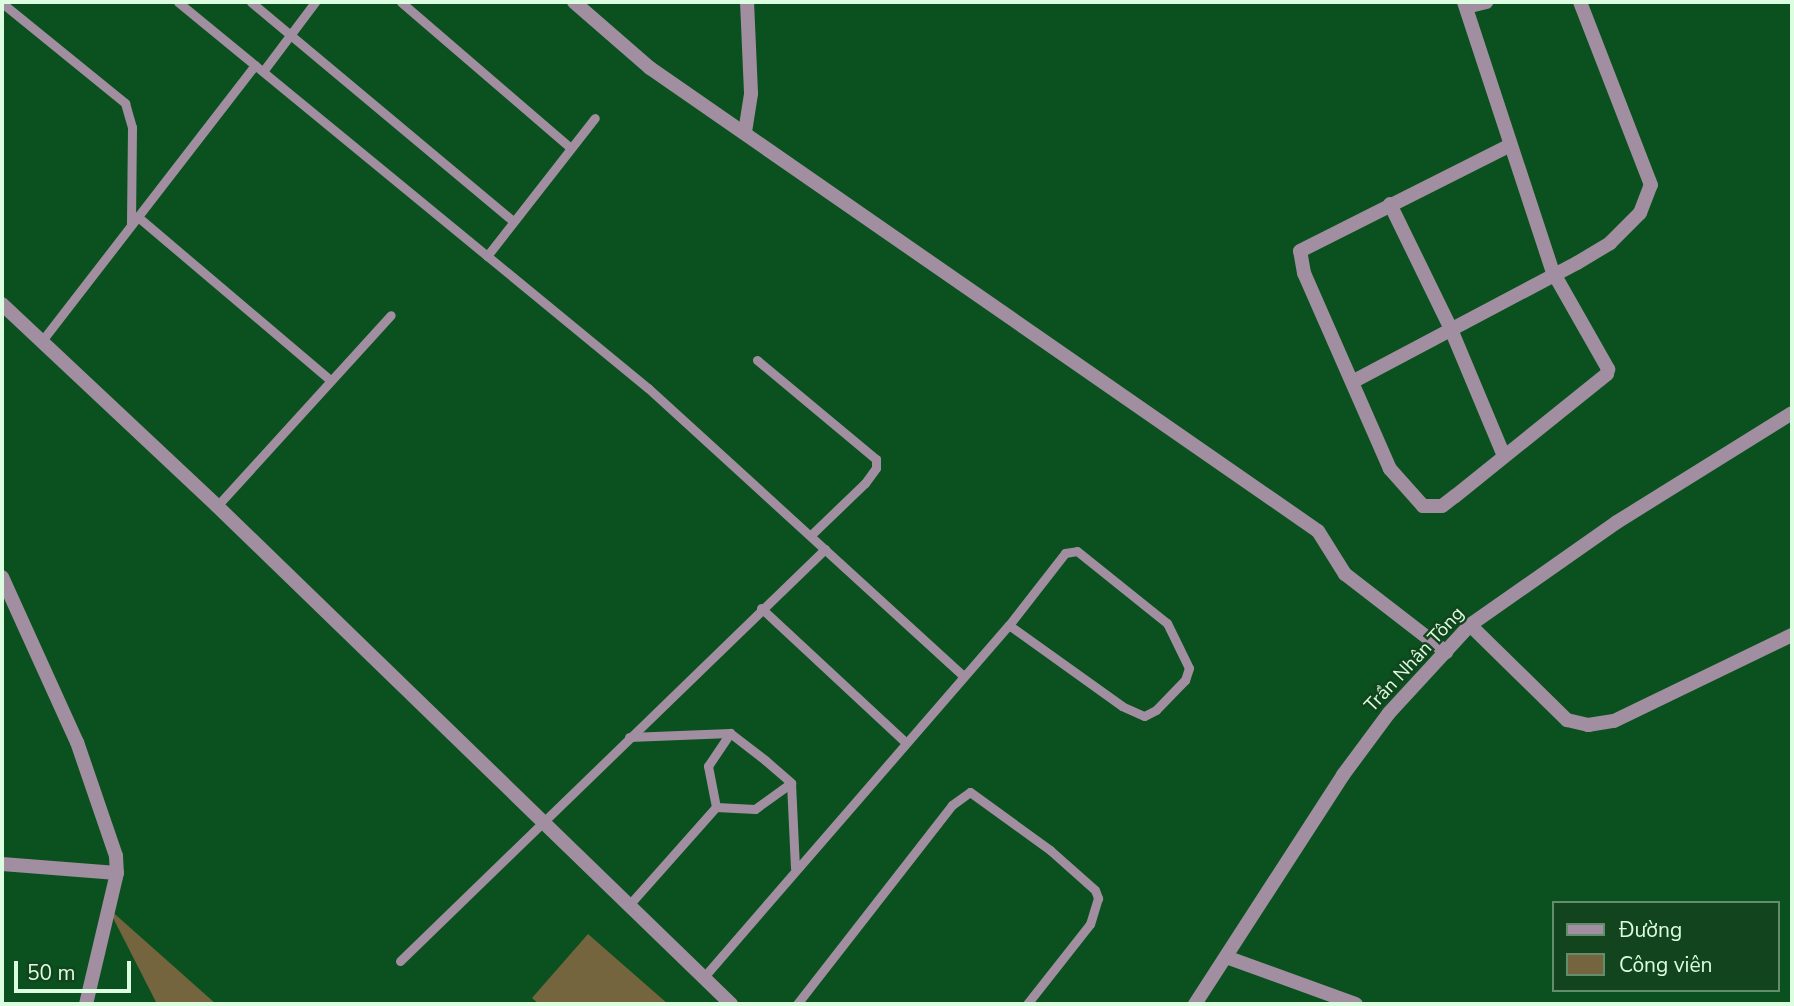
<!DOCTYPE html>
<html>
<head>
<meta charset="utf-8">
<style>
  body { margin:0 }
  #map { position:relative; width:1794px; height:1006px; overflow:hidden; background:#0b511f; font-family:"Nunito Sans",sans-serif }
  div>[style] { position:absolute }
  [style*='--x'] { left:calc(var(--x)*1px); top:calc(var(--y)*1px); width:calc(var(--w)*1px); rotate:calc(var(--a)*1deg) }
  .green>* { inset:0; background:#74653f }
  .service>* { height:9px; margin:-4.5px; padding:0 4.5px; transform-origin:4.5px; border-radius:4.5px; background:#a28ea1 }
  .minor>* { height:14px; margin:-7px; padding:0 7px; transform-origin:7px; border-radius:7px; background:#a28ea1 }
  .tertiary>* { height:14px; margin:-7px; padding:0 7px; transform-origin:7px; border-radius:7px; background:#a28ea1 }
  span { translate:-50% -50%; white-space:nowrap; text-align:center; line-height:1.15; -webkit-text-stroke:5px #12441d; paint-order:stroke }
  .street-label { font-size:19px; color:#dcfde0 }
  .frame { position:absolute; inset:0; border:4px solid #dcfde0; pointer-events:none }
  .legend { position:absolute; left:1552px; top:901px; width:228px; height:91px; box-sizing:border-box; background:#12441d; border:2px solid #638e6b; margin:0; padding:9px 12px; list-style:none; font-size:21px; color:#dcfde0 }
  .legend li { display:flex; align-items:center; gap:14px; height:35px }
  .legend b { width:35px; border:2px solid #638e6b }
  .scale { position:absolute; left:14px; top:961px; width:117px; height:32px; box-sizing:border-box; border:4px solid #dcfde0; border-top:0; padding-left:9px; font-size:21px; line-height:24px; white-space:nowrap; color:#dcfde0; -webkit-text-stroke:5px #12441d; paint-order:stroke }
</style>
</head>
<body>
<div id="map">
  <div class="green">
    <div style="clip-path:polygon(108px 908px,216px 1004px,157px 1004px)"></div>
    <div style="clip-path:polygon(588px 934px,668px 1004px,539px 1004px,532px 998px)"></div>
  </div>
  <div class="service">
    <div style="--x:178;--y:2;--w:608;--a:39.4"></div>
    <div style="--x:648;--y:388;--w:427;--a:42.4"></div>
    <div style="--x:251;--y:2;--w:341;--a:39.9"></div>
    <div style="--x:401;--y:2;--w:224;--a:40.7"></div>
    <div style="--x:2;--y:3;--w:159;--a:39.1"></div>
    <div style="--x:125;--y:103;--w:25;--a:74"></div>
    <div style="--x:132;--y:127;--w:98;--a:90.6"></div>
    <div style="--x:264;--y:70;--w:85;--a:-53.1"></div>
    <div style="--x:138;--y:217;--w:252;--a:40.3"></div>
    <div style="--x:487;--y:256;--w:175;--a:-52"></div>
    <div style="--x:41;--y:342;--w:350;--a:-52.3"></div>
    <div style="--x:757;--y:360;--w:155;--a:39.8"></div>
    <div style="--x:876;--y:459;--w:9;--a:90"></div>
    <div style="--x:876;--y:468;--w:19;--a:126"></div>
    <div style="--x:865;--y:483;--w:75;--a:136.1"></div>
    <div style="--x:217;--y:506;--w:258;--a:-47.7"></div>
    <div style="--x:761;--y:608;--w:197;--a:42.9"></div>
    <div style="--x:629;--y:737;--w:101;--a:-2.3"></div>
    <div style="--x:730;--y:733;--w:44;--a:37.6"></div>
    <div style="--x:765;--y:760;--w:35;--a:41"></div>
    <div style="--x:791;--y:783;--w:85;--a:87.3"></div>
    <div style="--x:716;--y:807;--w:39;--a:3"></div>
    <div style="--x:755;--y:809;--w:44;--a:-35.8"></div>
    <div style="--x:716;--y:807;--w:42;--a:-101"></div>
    <div style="--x:708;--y:766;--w:40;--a:-56"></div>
    <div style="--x:629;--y:905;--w:131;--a:-48.4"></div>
    <div style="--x:400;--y:961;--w:592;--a:-44.11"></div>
    <div style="--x:703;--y:978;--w:467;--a:-49.1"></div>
    <div style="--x:1009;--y:625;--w:91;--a:-52.1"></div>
    <div style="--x:1065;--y:553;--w:12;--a:-9"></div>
    <div style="--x:1077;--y:551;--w:115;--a:38.7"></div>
    <div style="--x:1167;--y:623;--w:50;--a:63.9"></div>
    <div style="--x:1189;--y:668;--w:13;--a:108"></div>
    <div style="--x:1185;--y:680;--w:42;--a:134"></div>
    <div style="--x:1156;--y:710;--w:13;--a:153"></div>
    <div style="--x:1144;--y:716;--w:24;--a:-156"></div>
    <div style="--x:1122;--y:706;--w:139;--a:-144.4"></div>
    <div style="--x:797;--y:1004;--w:252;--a:-52.1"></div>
    <div style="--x:952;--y:805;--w:22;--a:-36"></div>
    <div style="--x:970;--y:792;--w:99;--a:35.9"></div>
    <div style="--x:1050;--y:850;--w:60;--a:41.6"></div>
    <div style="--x:1095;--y:890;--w:9;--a:69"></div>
    <div style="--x:1098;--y:898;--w:27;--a:107"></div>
    <div style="--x:1090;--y:924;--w:102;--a:128.2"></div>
  </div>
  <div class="minor">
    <div style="--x:574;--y:2;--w:101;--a:41"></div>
    <div style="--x:650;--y:68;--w:813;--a:34.73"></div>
    <div style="--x:1318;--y:531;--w:51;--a:57.9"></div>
    <div style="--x:1345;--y:574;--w:128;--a:37.7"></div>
    <div style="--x:1464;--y:2;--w:284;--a:71.8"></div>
    <div style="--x:1553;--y:272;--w:112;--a:60.4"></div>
    <div style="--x:1608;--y:369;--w:5;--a:101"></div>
    <div style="--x:1607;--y:374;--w:195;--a:141.2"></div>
    <div style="--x:1455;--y:496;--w:16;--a:142"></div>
    <div style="--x:1442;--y:506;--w:19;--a:180"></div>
    <div style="--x:1423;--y:506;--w:50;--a:-131.7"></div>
    <div style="--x:1390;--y:469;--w:214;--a:-113.7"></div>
    <div style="--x:1304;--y:273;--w:22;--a:-100"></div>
    <div style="--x:1300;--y:251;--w:234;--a:-26.7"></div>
    <div style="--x:1466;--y:7;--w:21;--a:-14"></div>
    <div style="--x:745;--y:132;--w:39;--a:-81"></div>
    <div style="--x:751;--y:93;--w:91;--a:-92.5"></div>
    <div style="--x:1390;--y:204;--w:137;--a:64"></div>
    <div style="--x:1450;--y:327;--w:138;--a:67.3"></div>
    <div style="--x:2;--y:304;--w:295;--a:43.2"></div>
    <div style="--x:217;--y:506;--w:716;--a:44.09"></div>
    <div style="--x:1354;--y:381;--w:252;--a:-27.9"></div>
    <div style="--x:1577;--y:263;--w:39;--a:-31"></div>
    <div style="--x:1610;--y:243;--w:42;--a:-45"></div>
    <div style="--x:1640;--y:213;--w:30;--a:-69"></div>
    <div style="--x:1651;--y:185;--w:196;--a:-111.2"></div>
    <div style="--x:2;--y:577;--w:181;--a:65.6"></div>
    <div style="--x:77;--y:742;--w:120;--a:71.1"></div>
    <div style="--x:116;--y:856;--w:17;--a:87"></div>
    <div style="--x:117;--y:873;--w:135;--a:103.3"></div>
    <div style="--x:1470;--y:625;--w:136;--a:44.4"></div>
    <div style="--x:1567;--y:720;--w:22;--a:13"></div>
    <div style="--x:1588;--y:725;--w:26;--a:-9"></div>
    <div style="--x:1614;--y:721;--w:198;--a:-25.8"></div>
    <div style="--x:2;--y:864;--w:115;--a:4.5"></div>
    <div style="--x:1226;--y:957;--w:138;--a:19.9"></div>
  </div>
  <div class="tertiary">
    <div style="--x:1195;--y:1004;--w:273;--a:-57.1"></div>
    <div style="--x:1343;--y:775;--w:77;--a:-53.4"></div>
    <div style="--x:1389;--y:713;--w:120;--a:-47.4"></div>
    <div style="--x:1470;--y:625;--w:179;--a:-35"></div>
    <div style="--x:1617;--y:522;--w:206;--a:-31.9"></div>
  </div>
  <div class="street-label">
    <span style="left:1415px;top:660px;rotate:-47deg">Trần Nhân Tông</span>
  </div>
  <div class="frame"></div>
  <ul class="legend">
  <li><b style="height:9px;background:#a28ea1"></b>Đường</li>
  <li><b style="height:19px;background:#74653f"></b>Công viên</li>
  </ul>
  <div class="scale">50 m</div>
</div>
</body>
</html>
